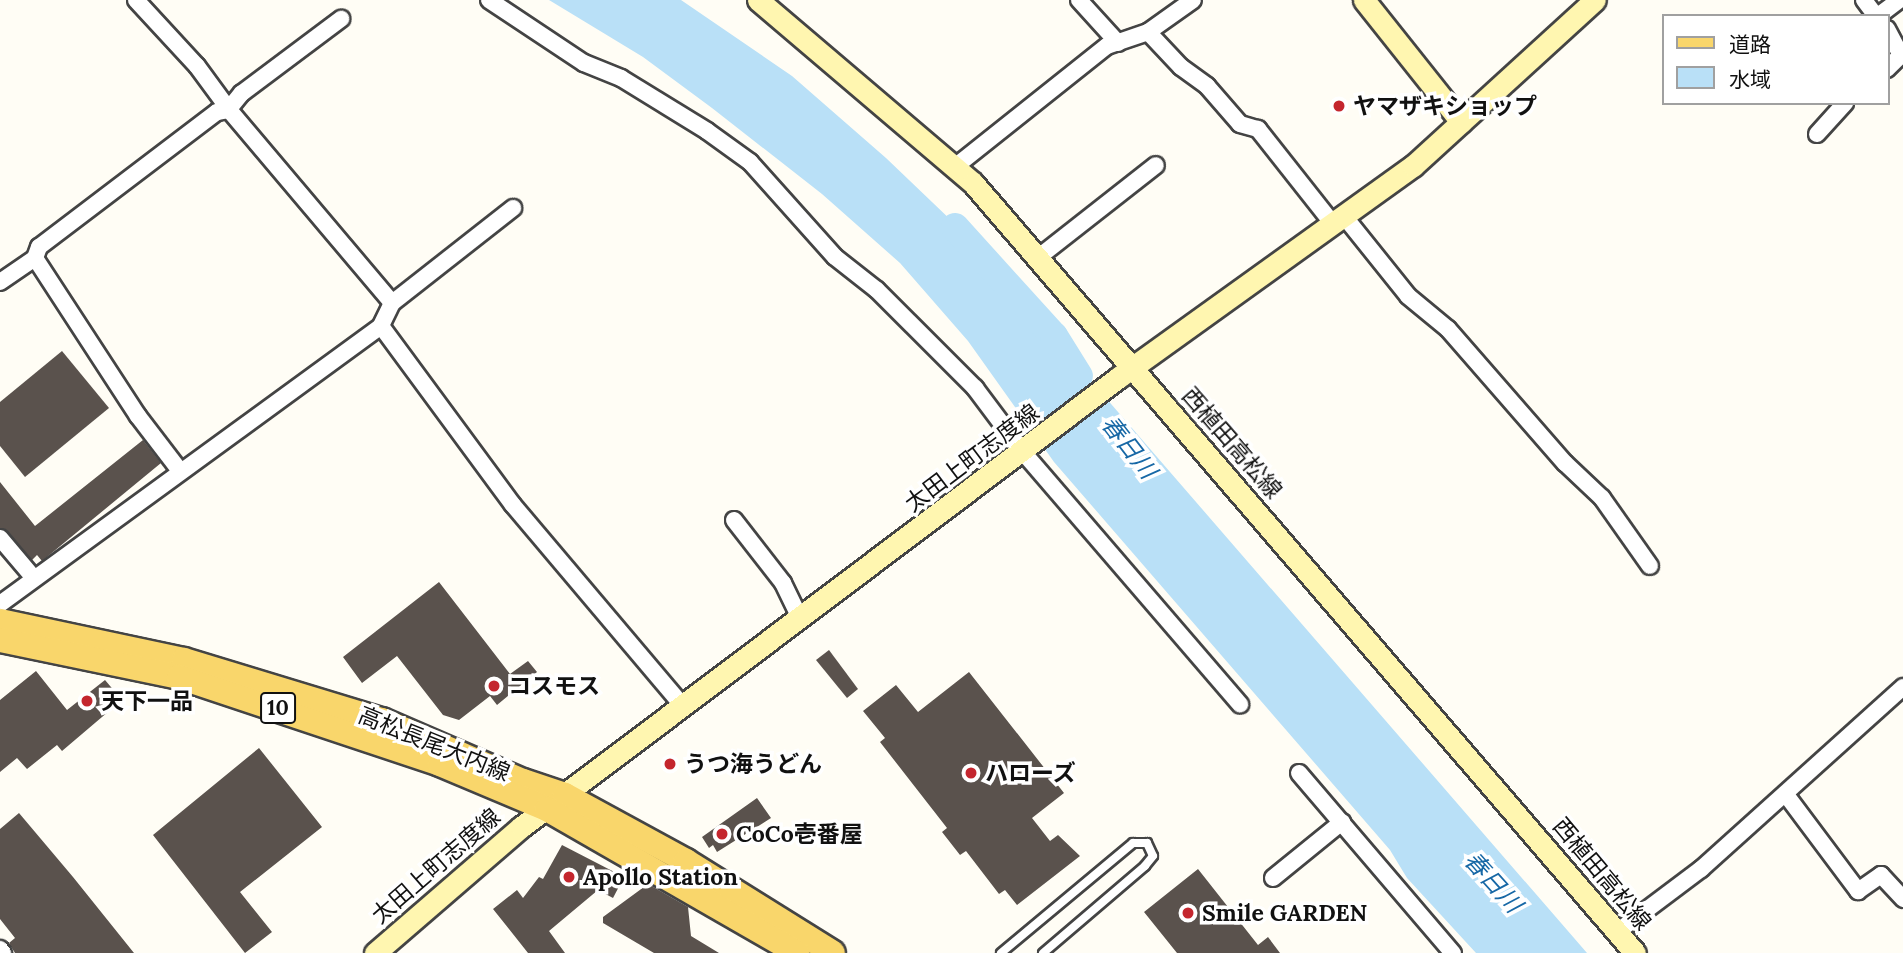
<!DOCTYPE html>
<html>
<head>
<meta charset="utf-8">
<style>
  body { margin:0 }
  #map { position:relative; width:1903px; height:953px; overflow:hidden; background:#fffdf5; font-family:Lora,"Noto Sans JP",serif }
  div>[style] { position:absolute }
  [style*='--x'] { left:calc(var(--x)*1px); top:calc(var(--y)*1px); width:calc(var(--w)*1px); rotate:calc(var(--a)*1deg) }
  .water>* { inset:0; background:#b9e0f7 }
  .river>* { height:28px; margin:-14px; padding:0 14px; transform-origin:14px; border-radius:14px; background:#b9e0f7 }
  .building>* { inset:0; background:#5a524d }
  .roads { filter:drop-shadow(2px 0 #444) drop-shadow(-2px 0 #444) drop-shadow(0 2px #444) drop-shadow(0 -2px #444) }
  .lane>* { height:8px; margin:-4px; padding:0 4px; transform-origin:4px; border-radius:4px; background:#fff }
  .street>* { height:16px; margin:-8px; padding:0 8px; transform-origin:8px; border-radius:8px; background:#fff }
  .secondary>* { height:21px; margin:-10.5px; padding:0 10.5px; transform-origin:10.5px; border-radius:10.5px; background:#fff6b0 }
  .primary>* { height:24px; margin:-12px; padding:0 12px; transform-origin:12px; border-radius:12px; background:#f9d66b }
  .dots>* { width:19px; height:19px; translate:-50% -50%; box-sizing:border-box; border:4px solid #fff; border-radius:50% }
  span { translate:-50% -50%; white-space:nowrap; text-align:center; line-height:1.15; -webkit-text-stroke:7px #fff; paint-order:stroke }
  .shield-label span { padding:2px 5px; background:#fff; border:2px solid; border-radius:5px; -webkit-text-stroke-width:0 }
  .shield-label { font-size:21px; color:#111; font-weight:700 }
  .poi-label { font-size:23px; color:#111; font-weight:700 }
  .left { translate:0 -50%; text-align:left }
  .street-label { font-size:23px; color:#111 }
  .water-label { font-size:24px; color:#1768a6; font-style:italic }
  .legend { position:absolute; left:1662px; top:14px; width:228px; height:91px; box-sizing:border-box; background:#fff; border:2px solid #a0a0a0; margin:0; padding:9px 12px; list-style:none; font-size:21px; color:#111 }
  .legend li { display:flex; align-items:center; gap:14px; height:35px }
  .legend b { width:35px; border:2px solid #a0a0a0 }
</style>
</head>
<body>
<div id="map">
  <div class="water">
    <div style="clip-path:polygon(549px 0,681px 0,792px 76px,886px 158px,955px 224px,1587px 953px,1476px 953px,1407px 878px,1390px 850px,1054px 462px,968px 341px,900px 263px,822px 194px,712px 108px,643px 57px)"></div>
  </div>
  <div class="river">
    <div style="--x:955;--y:227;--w:147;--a:47.8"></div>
    <div style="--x:1054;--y:336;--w:47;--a:58"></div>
  </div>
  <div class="building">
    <div style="clip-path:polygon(62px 351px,109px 408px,25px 477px,0 446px,0 402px)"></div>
    <div style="clip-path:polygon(143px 440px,161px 463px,42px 561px,37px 555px,32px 560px,0 528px,0 482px,35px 526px)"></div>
    <div style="clip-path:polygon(439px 582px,510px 674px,528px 661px,537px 672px,497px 705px,490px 696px,459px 720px,443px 715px,397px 656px,362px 683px,343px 657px)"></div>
    <div style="clip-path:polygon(829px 650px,858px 689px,847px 698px,816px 660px)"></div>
    <div style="clip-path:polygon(36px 671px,67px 710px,105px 680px,122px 700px,62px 751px,57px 745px,27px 769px,17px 758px,0 772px,0 700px)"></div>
    <div style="clip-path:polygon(969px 672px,1064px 793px,1032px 818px,1050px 841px,1058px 835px,1080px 856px,1017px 905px,1005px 890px,999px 894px,966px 851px,960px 855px,942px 832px,947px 828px,880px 742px,885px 738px,863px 711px,896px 685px,918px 712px)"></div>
    <div style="clip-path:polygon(259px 748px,322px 827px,240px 892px,272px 932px,245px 953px,153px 835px)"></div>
    <div style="clip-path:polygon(757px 798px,771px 818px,717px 852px,713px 845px,709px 848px,702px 837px)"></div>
    <div style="clip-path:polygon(19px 813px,73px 877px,134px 953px,15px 953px,9px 943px,15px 938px,0 919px,0 829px)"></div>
    <div style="clip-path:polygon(562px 845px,624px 877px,613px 898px,598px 890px,549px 931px,565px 953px,528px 953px,493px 909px,517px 890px,523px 898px,539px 877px,543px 879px)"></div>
    <div style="clip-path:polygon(1198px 869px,1258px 945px,1268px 937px,1280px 953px,1177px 953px,1144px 912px)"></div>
    <div style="clip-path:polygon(648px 884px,688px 907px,691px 936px,719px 953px,654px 953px,603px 923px,603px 917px)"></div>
  </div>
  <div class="roads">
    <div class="lane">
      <div style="--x:1001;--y:953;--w:172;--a:-39.8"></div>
      <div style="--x:1133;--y:843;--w:14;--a:0"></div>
      <div style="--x:1147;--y:843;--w:14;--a:65"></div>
      <div style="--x:1153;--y:856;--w:13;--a:129"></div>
      <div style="--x:1145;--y:866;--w:134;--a:139.5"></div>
    </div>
    <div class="street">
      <div style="--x:136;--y:0;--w:90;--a:47.3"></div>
      <div style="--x:197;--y:66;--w:56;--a:53.7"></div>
      <div style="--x:230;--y:111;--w:251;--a:49.8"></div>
      <div style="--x:392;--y:303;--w:25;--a:116"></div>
      <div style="--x:489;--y:0;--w:114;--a:33.6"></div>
      <div style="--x:584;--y:63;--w:40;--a:22"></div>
      <div style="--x:621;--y:78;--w:101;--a:31.6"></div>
      <div style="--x:707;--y:131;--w:53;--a:35.8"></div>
      <div style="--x:750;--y:162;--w:127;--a:48.2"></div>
      <div style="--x:835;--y:257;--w:53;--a:38.2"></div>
      <div style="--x:877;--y:290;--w:139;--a:45"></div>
      <div style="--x:975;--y:388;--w:80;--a:53.1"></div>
      <div style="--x:1023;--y:452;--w:333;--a:49.3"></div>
      <div style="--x:1079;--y:0;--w:58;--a:47.8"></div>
      <div style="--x:1864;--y:0;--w:20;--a:53"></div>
      <div style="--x:1878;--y:16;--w:26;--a:-37"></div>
      <div style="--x:1887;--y:29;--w:30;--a:62"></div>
      <div style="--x:1901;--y:55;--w:20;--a:135"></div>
      <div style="--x:1148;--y:32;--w:48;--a:46.7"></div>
      <div style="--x:1181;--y:67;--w:32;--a:36"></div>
      <div style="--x:1207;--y:86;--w:50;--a:49"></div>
      <div style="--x:1240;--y:124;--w:19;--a:16"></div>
      <div style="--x:1258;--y:129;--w:121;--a:51.7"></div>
      <div style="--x:1817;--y:134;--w:42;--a:-47.9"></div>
      <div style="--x:956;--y:166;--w:193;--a:-38.5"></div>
      <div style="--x:1107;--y:46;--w:43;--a:-18.9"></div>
      <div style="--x:1148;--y:32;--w:55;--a:-35.4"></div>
      <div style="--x:1344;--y:216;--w:102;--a:51.3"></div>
      <div style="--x:1408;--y:296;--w:52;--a:39.5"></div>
      <div style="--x:1448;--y:329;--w:178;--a:48.9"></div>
      <div style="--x:1565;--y:463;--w:51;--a:43.4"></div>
      <div style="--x:1602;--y:498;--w:83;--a:54.8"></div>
      <div style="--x:1040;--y:256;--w:147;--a:-38.1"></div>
      <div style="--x:35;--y:258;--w:12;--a:-70"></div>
      <div style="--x:39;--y:247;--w:223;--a:-37.2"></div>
      <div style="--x:217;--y:112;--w:11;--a:-10"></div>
      <div style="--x:228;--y:110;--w:22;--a:-51"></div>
      <div style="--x:242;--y:93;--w:124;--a:-36.8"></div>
      <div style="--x:0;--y:282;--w:42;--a:-34.4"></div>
      <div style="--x:35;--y:258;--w:189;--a:56.9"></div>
      <div style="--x:138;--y:416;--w:69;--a:52.6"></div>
      <div style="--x:392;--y:303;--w:154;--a:-38.1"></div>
      <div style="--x:734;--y:520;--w:80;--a:52.1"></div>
      <div style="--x:783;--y:583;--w:41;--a:64.1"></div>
      <div style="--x:0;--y:538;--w:51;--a:49.8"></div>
      <div style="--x:0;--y:604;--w:472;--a:-36.1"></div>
      <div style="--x:381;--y:326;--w:222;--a:53.6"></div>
      <div style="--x:513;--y:505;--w:265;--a:49.8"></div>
      <div style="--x:1299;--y:773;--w:237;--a:49.5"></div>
      <div style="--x:1787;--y:796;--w:119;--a:53.2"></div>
      <div style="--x:1858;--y:891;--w:28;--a:-35"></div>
      <div style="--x:1881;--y:875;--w:33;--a:47"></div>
      <div style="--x:1273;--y:878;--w:89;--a:-39.1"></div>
      <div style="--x:1617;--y:932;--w:105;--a:-36.9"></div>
      <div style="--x:1701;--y:869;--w:272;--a:-42"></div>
      <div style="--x:0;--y:949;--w:5;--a:53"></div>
    </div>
    <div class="secondary">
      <div style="--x:758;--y:0;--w:282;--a:40.4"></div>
      <div style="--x:973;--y:183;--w:1015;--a:49.31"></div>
      <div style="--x:1364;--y:0;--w:156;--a:51.5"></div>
      <div style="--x:375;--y:953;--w:193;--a:-40.8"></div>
      <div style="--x:521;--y:827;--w:748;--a:-36.96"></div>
      <div style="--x:1119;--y:377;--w:362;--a:-35.7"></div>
      <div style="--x:1413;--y:166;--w:246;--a:-42.4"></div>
    </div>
    <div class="primary">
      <div style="--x:0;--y:621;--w:188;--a:12"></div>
      <div style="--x:184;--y:660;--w:207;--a:16.9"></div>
      <div style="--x:382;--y:720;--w:154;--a:23.4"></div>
      <div style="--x:523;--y:781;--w:44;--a:18.4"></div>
      <div style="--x:565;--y:795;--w:138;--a:28.6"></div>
      <div style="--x:686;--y:861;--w:173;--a:32"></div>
      <div style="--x:0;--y:640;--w:183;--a:11.7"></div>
      <div style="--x:179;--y:677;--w:275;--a:18.4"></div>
      <div style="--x:440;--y:764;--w:116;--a:22.8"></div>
      <div style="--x:547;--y:809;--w:289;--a:29.9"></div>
    </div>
  </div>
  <div class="dots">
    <div style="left:1339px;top:106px;background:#c4262e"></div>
    <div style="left:494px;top:686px;background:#c4262e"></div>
    <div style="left:87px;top:701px;background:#c4262e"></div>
    <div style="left:670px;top:764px;background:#c4262e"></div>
    <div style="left:971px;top:773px;background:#c4262e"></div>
    <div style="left:722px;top:834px;background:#c4262e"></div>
    <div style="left:569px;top:877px;background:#c4262e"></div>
    <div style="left:1188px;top:913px;background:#c4262e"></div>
  </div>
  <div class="shield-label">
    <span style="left:278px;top:708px">10</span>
  </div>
  <div class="poi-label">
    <span class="left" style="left:1353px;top:106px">ヤマザキショップ</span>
    <span class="left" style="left:508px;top:686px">コスモス</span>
    <span class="left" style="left:101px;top:701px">天下一品</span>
    <span class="left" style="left:684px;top:764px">うつ海うどん</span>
    <span class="left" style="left:985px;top:773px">ハローズ</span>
    <span class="left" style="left:736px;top:834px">CoCo壱番屋</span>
    <span class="left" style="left:583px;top:877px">Apollo Station</span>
    <span class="left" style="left:1202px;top:913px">Smile GARDEN</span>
  </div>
  <div class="street-label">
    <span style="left:1232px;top:443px;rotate:49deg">西植田高松線</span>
    <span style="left:972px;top:458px;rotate:-37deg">太田上町志度線</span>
    <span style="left:434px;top:744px;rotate:22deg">高松長尾大内線</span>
    <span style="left:436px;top:866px;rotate:-41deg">太田上町志度線</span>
    <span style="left:1602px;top:874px;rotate:50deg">西植田高松線</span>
  </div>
  <div class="water-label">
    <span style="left:1129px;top:447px;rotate:52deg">春日川</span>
    <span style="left:1493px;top:882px;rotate:48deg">春日川</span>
  </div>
  <ul class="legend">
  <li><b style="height:9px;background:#f9d66b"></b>道路</li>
  <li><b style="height:19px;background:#b9e0f7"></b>水域</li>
  </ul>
</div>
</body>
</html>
